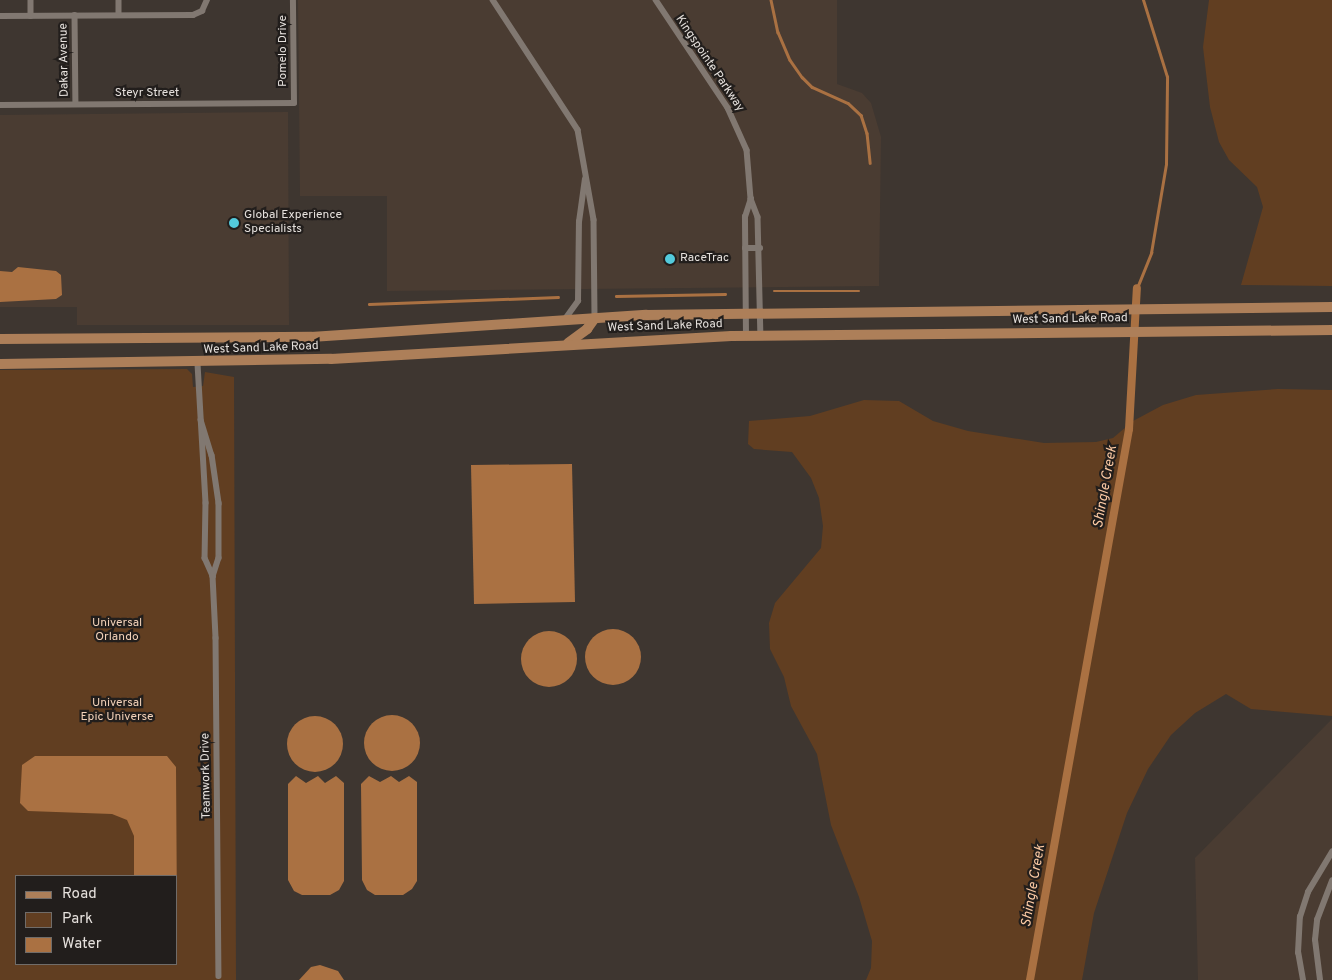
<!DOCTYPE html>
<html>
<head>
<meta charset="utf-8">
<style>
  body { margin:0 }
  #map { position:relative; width:1332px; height:980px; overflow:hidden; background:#3e3630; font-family:Overpass,sans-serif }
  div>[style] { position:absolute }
  .built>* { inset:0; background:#4a3c32 }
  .green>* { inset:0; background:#613e21 }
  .water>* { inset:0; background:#aa7142 }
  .round { border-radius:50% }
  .stream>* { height:2.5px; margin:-1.25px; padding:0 1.25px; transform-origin:1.25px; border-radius:1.25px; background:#aa7142 }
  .canal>* { height:8px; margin:-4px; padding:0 4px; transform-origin:4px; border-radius:4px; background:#aa7142 }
  .minor>* { height:5.5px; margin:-2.75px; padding:0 2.75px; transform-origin:2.75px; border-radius:2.75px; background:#817871 }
  .primary>* { height:10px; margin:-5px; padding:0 5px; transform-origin:5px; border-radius:5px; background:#ad7f59 }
  .dots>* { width:14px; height:14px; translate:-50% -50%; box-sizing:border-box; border:2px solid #221e1c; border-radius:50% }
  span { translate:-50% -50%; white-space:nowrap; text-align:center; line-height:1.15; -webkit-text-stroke:4.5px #221e1c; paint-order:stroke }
  .street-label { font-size:12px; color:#e6e1dd }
  .poi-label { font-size:12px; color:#e6e1dd }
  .left { translate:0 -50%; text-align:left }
  .park-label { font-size:12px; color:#f3d2b9 }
  .water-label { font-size:14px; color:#fccaa4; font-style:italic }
  .legend { position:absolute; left:15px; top:875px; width:162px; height:90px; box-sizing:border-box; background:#221e1c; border:1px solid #706c69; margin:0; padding:6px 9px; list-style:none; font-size:15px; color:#e6e1dd }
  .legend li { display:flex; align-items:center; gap:10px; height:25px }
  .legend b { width:25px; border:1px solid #706c69 }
</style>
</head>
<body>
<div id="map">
  <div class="built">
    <div style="clip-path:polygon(298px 0,837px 0,837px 84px,862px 93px,871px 103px,881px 137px,879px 286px,387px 291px,387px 196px,300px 196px)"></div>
    <div style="clip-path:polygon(288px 112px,289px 325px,77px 325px,77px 307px,0 307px,0 115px)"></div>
    <div style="clip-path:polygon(1332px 719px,1332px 980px,1198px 980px,1195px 858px)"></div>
  </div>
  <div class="green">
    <div style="clip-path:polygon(1209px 0,1332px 0,1332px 286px,1241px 285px,1263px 207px,1257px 187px,1229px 160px,1219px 142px,1210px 107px,1203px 47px)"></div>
    <div style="clip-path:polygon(evenodd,187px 369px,192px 374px,193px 387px,203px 386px,205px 372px,234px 377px,236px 980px,0 980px,0 370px,187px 369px,16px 876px,176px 876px,176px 964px,16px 964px,16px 876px)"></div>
    <div style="clip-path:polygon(1278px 389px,1332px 390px,1332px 716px,1251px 709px,1226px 694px,1195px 713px,1171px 735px,1148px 769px,1127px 813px,1094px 913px,1082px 980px,866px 980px,871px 968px,872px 941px,859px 897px,831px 825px,817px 754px,791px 706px,784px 677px,770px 649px,769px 623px,775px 603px,821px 548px,823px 526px,819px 498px,811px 478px,792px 452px,754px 449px,748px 444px,749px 421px,810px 416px,864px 400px,899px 401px,933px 421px,968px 431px,1044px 443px,1096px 442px,1113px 438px,1133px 421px,1163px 405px,1196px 395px)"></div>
  </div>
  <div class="water">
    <div style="clip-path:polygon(18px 267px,56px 271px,61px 275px,62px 295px,56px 299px,0 302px,0 271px,12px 272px)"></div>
    <div style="clip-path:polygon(572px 464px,575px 602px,474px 604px,471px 465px)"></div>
    <div class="round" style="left:585px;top:629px;width:56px;height:56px"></div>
    <div class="round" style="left:521px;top:631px;width:56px;height:56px"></div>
    <div class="round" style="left:364px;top:715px;width:56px;height:56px"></div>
    <div class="round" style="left:287px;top:716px;width:56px;height:56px"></div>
    <div style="clip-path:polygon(35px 756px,167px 756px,176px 767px,177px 917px,176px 920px,176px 876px,134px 876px,134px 836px,127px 820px,112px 814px,28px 811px,20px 803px,22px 765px)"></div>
    <div style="clip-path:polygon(296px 776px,306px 783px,318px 776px,325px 783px,336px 776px,344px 783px,344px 881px,339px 890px,330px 895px,302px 895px,294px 891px,288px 880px,288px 784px)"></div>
    <div style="clip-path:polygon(369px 776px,380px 782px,391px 776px,399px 782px,409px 776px,417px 782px,417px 881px,412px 889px,403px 895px,375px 895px,367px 890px,362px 880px,361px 784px)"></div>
    <div style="clip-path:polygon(320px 965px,338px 971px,344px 980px,299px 980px,311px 967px)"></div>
  </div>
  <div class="stream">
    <div style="left:771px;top:0;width:33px;rotate:78deg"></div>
    <div style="left:778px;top:32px;width:30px;rotate:67deg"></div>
    <div style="left:790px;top:60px;width:21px;rotate:55deg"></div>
    <div style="left:802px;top:77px;width:14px;rotate:45deg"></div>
    <div style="left:812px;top:87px;width:39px;rotate:24deg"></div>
    <div style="left:848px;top:103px;width:18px;rotate:43deg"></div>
    <div style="left:861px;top:115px;width:19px;rotate:72deg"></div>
    <div style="left:867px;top:133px;width:30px;rotate:84deg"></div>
    <div style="left:1137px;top:288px;width:38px;rotate:-68deg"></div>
    <div style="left:1151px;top:253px;width:90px;rotate:-80.4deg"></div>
    <div style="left:1166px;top:164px;width:87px;rotate:-89.3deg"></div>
    <div style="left:1167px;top:77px;width:81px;rotate:-107.3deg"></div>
    <div style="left:774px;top:291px;width:85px"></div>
    <div style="left:616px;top:296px;width:109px;rotate:-1.1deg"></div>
    <div style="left:369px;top:304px;width:189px;rotate:-2.1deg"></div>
  </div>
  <div class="canal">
    <div style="left:1030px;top:980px;width:560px;rotate:-79.81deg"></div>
    <div style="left:1129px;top:429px;width:141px;rotate:-86.8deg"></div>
  </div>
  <div class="minor">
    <div style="left:31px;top:0;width:16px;rotate:90deg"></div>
    <div style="left:119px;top:0;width:15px;rotate:90deg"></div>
    <div style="left:493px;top:0;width:155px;rotate:56.8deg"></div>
    <div style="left:578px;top:130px;width:91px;rotate:79.9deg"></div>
    <div style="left:594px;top:220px;width:98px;rotate:89.4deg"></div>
    <div style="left:656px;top:0;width:130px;rotate:56.3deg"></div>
    <div style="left:728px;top:108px;width:46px;rotate:65.7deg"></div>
    <div style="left:747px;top:150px;width:49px;rotate:85.3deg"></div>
    <div style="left:751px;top:199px;width:19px;rotate:69deg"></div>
    <div style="left:758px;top:217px;width:119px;rotate:88.6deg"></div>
    <div style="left:75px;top:15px;width:89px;rotate:89.4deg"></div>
    <div style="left:0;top:16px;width:193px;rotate:-0.3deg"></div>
    <div style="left:193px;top:15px;width:10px;rotate:-24deg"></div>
    <div style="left:202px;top:11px;width:12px;rotate:-66deg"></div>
    <div style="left:0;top:105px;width:294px;rotate:-0.4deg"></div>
    <div style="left:294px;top:103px;width:103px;rotate:-90.6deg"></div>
    <div style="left:745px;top:248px;width:15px"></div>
    <div style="left:565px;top:319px;width:22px;rotate:-54deg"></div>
    <div style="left:578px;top:301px;width:79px;rotate:-89.3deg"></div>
    <div style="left:579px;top:222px;width:43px;rotate:-82.1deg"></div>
    <div style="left:746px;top:336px;width:119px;rotate:-90.5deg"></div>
    <div style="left:745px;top:217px;width:19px;rotate:-72deg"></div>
    <div style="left:198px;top:364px;width:139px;rotate:86.7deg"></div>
    <div style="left:206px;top:503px;width:55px;rotate:91deg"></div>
    <div style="left:205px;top:558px;width:20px;rotate:66deg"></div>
    <div style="left:201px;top:420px;width:37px;rotate:73deg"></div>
    <div style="left:212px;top:455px;width:49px;rotate:81.7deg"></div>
    <div style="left:219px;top:503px;width:55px;rotate:90deg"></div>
    <div style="left:219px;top:558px;width:19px;rotate:108deg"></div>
    <div style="left:213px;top:576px;width:62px;rotate:87.2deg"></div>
    <div style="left:216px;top:638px;width:338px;rotate:89.5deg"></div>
    <div style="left:1303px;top:980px;width:27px;rotate:-100deg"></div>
    <div style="left:1298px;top:953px;width:36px;rotate:-87deg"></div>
    <div style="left:1300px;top:917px;width:26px;rotate:-72deg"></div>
    <div style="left:1308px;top:892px;width:47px;rotate:-59deg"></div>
    <div style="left:1320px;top:980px;width:40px;rotate:-97.1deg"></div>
    <div style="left:1315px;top:940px;width:20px;rotate:-84deg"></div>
    <div style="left:1317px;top:920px;width:42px;rotate:-69deg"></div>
  </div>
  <div class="primary">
    <div style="left:0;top:339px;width:311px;rotate:-0.4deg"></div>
    <div style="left:311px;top:337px;width:336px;rotate:-3.8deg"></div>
    <div style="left:646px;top:315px;width:686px;rotate:-0.67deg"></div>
    <div style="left:568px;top:343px;width:24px;rotate:-36deg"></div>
    <div style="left:587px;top:329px;width:14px;rotate:-54deg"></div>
    <div style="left:0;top:364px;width:331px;rotate:-0.9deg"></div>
    <div style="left:331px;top:359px;width:401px;rotate:-3.3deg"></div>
    <div style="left:731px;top:336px;width:601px;rotate:-0.57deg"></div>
  </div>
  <div class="dots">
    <div style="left:234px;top:223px;background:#53cadc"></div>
    <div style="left:670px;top:259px;background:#53cadc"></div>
  </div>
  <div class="street-label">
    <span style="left:284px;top:51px;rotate:-90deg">Pomelo Drive</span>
    <span style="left:65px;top:60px;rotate:-91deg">Dakar Avenue</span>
    <span style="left:709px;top:64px;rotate:56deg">Kingspointe Parkway</span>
    <span style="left:147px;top:94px">Steyr Street</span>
    <span style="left:1070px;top:320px;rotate:-1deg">West Sand Lake Road</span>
    <span style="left:665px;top:327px;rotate:-2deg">West Sand Lake Road</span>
    <span style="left:261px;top:349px;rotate:-2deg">West Sand Lake Road</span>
    <span style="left:207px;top:776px;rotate:-91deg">Teamwork Drive</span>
  </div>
  <div class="poi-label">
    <span class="left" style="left:244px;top:223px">Global Experience<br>Specialists</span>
    <span class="left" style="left:680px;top:259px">RaceTrac</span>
  </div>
  <div class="park-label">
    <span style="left:117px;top:631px">Universal<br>Orlando</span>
    <span style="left:117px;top:711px">Universal<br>Epic Universe</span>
  </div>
  <div class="water-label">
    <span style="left:1106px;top:487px;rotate:-80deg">Shingle Creek</span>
    <span style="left:1034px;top:886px;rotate:-80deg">Shingle Creek</span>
  </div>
  <ul class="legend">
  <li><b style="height:6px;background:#ad7f59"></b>Road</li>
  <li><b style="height:14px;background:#613e21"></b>Park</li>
  <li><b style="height:14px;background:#aa7142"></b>Water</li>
  </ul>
</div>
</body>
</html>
